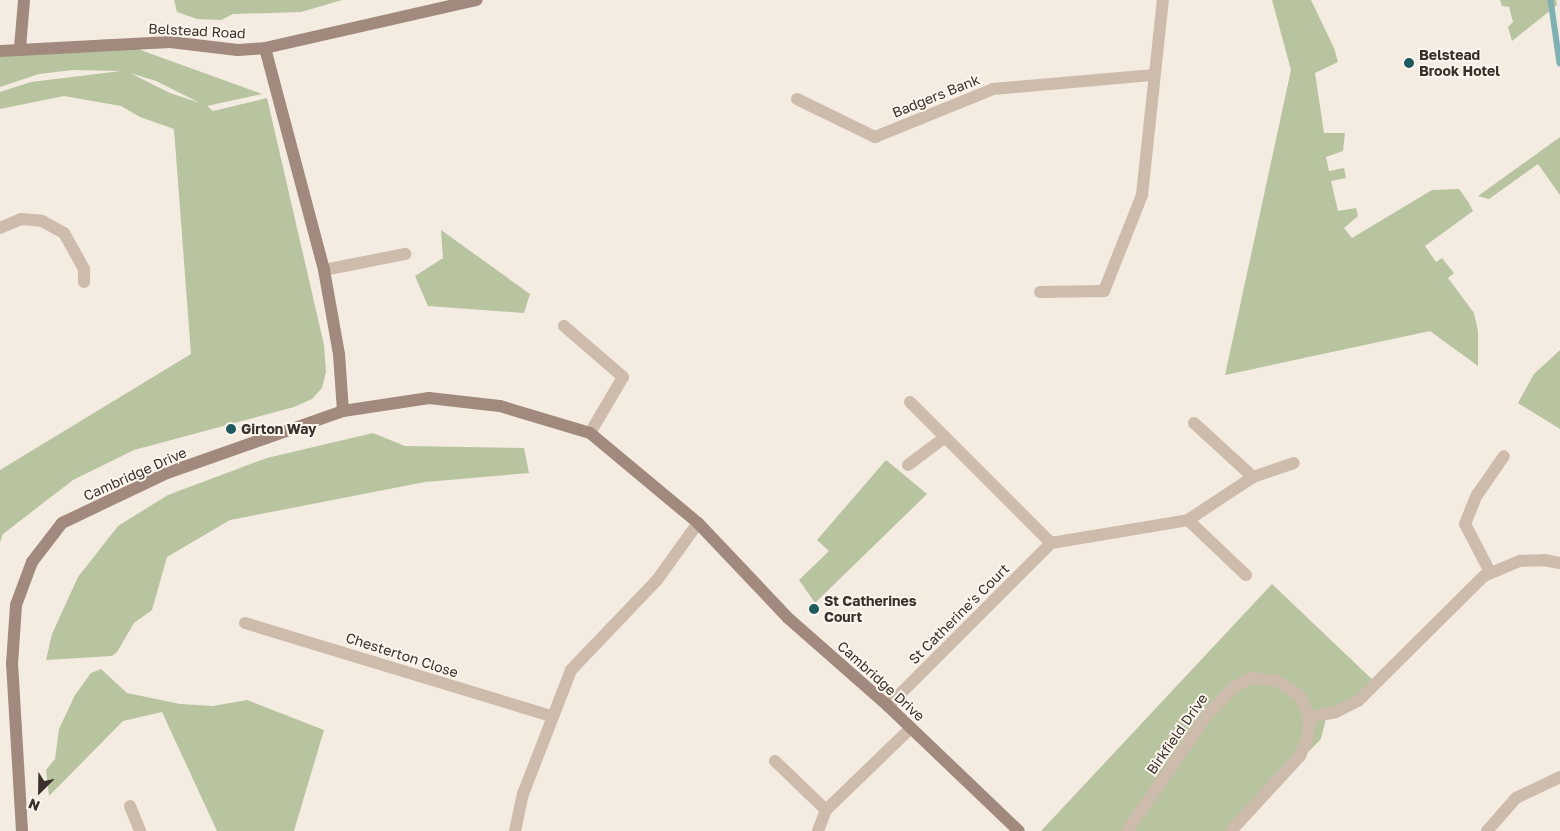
<!DOCTYPE html>
<html>
<head>
<meta charset="utf-8">
<style>
  body { margin:0 }
  #map { position:relative; width:1560px; height:831px; overflow:hidden; background:#f4ebe1; font-family:"Golos Text",sans-serif }
  div>[style] { position:absolute }
  .green>* { inset:0; background:#b8c4a0 }
  .stream>* { height:5.5px; margin:-2.75px; padding:0 2.75px; transform-origin:2.75px; border-radius:2.75px; background:#7fb0b2 }
  .street>* { height:12px; margin:-6px; padding:0 6px; transform-origin:6px; border-radius:6px; background:#cdbbac }
  .secondary>* { height:12px; margin:-6px; padding:0 6px; transform-origin:6px; border-radius:6px; background:#a18a7d }
  .dots>* { width:14px; height:14px; translate:-50% -50%; box-sizing:border-box; border:2px solid #fbf5ee; border-radius:50% }
  span { translate:-50% -50%; white-space:nowrap; text-align:center; line-height:1.15; -webkit-text-stroke:4px #fbf5ee; paint-order:stroke }
  .street-label { font-size:14px; color:#3b302b }
  .poi-label { font-size:14px; color:#3b302b; font-weight:700 }
  .left { translate:0 -50%; text-align:left }
  .north { position:absolute; left:15px; top:766px; width:50px; height:50px; -webkit-text-stroke:4px #fbf5ee; paint-order:stroke; rotate:203deg; font-size:14px; font-weight:700; line-height:20px; text-align:center; color:#3b302b }
  .north::after { content:''; display:block; margin:auto; width:18px; height:22px; background:#3b302b; clip-path:polygon(50% 0,100% 100%,50% 72%,0 100%) }
</style>
</head>
<body>
<div id="map">
  <div class="green">
    <div style="clip-path:polygon(174px 0,342px 0,301px 12px,233px 14px,221px 20px,197px 19px,177px 12px)"></div>
    <div style="clip-path:polygon(1272px 0,1311px 0,1334px 48px,1338px 62px,1315px 73px,1324px 133px,1345px 133px,1343px 151px,1326px 157px,1329px 171px,1344px 168px,1346px 178px,1331px 181px,1338px 211px,1356px 208px,1358px 216px,1344px 228px,1352px 238px,1432px 190px,1459px 189px,1469px 203px,1473px 211px,1425px 246px,1436px 262px,1442px 258px,1454px 273px,1448px 278px,1474px 313px,1478px 331px,1478px 366px,1430px 331px,1225px 375px,1291px 70px)"></div>
    <div style="clip-path:polygon(1500px 0,1556px 0,1557px 5px,1512px 41px,1508px 27px,1513px 22px,1509px 7px,1502px 6px)"></div>
    <div style="clip-path:polygon(evenodd,110px 39px,262px 94px,207px 106px,213px 111px,267px 98px,324px 345px,326px 372px,322px 388px,312px 399px,294px 407px,134px 450px,73px 480px,3px 534px,0 542px,0 470px,191px 354px,174px 129px,140px 117px,121px 106px,64px 96px,0 109px,0 92px,31px 82px,121px 71px,73px 70px,39px 74px,0 87px,0 49px,110px 39px,130px 73px,156px 81px,200px 103px,170px 93px,130px 73px)"></div>
    <div style="clip-path:polygon(1560px 137px,1560px 195px,1538px 164px,1489px 199px,1478px 196px)"></div>
    <div style="clip-path:polygon(441px 230px,530px 294px,524px 313px,428px 306px,415px 276px,443px 258px)"></div>
    <div style="clip-path:polygon(1560px 350px,1560px 429px,1518px 403px,1534px 374px)"></div>
    <div style="clip-path:polygon(373px 433px,405px 446px,524px 448px,529px 473px,425px 482px,230px 520px,167px 557px,152px 610px,134px 623px,117px 652px,112px 656px,46px 660px,52px 634px,78px 577px,118px 526px,168px 495px,267px 458px)"></div>
    <div style="clip-path:polygon(886px 460px,927px 494px,815px 603px,799px 580px,829px 551px,817px 540px)"></div>
    <div style="clip-path:polygon(1272px 584px,1377px 684px,1327px 714px,1321px 739px,1231px 831px,1041px 831px)"></div>
    <div style="clip-path:polygon(101px 669px,127px 693px,180px 704px,213px 706px,247px 700px,324px 730px,294px 831px,217px 831px,162px 712px,123px 721px,49px 796px,46px 770px,55px 759px,59px 729px,75px 695px,91px 673px)"></div>
  </div>
  <div class="stream">
    <div style="left:1551px;top:0;width:64px;rotate:81.9deg"></div>
  </div>
  <div class="street">
    <div style="left:797px;top:99px;width:87px;rotate:26deg"></div>
    <div style="left:875px;top:137px;width:127px;rotate:-22.1deg"></div>
    <div style="left:993px;top:89px;width:162px;rotate:-5deg"></div>
    <div style="left:0;top:228px;width:23px;rotate:-23deg"></div>
    <div style="left:21px;top:219px;width:21px;rotate:5deg"></div>
    <div style="left:42px;top:221px;width:25px;rotate:29deg"></div>
    <div style="left:64px;top:233px;width:41px;rotate:60.9deg"></div>
    <div style="left:84px;top:269px;width:13px;rotate:90deg"></div>
    <div style="left:324px;top:270px;width:83px;rotate:-11.2deg"></div>
    <div style="left:1040px;top:292px;width:64px;rotate:-0.9deg"></div>
    <div style="left:1104px;top:291px;width:103px;rotate:-68.4deg"></div>
    <div style="left:1142px;top:195px;width:196px;rotate:-83.9deg"></div>
    <div style="left:564px;top:326px;width:78px;rotate:40.8deg"></div>
    <div style="left:623px;top:377px;width:65px;rotate:120.5deg"></div>
    <div style="left:910px;top:402px;width:199px;rotate:45deg"></div>
    <div style="left:1194px;top:423px;width:80px;rotate:42.5deg"></div>
    <div style="left:908px;top:465px;width:45px;rotate:-36.9deg"></div>
    <div style="left:1188px;top:520px;width:80px;rotate:43.5deg"></div>
    <div style="left:1490px;top:572px;width:54px;rotate:-117.5deg"></div>
    <div style="left:1465px;top:524px;width:31px;rotate:-68deg"></div>
    <div style="left:1477px;top:495px;width:47px;rotate:-55.3deg"></div>
    <div style="left:245px;top:623px;width:320px;rotate:16.9deg"></div>
    <div style="left:888px;top:706px;width:231px;rotate:-45deg"></div>
    <div style="left:1051px;top:543px;width:139px;rotate:-9.5deg"></div>
    <div style="left:1188px;top:520px;width:78px;rotate:-33.5deg"></div>
    <div style="left:1253px;top:477px;width:43px;rotate:-18.9deg"></div>
    <div style="left:775px;top:761px;width:71px;rotate:43.9deg"></div>
    <div style="left:130px;top:806px;width:27px;rotate:68deg"></div>
    <div style="left:515px;top:831px;width:38px;rotate:-78deg"></div>
    <div style="left:523px;top:794px;width:133px;rotate:-68.8deg"></div>
    <div style="left:571px;top:670px;width:124px;rotate:-46.3deg"></div>
    <div style="left:657px;top:580px;width:70px;rotate:-54.3deg"></div>
    <div style="left:818px;top:831px;width:22px;rotate:-69deg"></div>
    <div style="left:826px;top:810px;width:118px;rotate:-44deg"></div>
    <div style="left:1127px;top:831px;width:141px;rotate:-55.4deg"></div>
    <div style="left:1207px;top:715px;width:40px;rotate:-46deg"></div>
    <div style="left:1235px;top:686px;width:19px;rotate:-25deg"></div>
    <div style="left:1252px;top:678px;width:26px;rotate:7deg"></div>
    <div style="left:1278px;top:681px;width:28px;rotate:35deg"></div>
    <div style="left:1301px;top:697px;width:22px;rotate:68deg"></div>
    <div style="left:1231px;top:831px;width:102px;rotate:-47.4deg"></div>
    <div style="left:1300px;top:756px;width:22px;rotate:-68deg"></div>
    <div style="left:1308px;top:736px;width:19px;rotate:-87deg"></div>
    <div style="left:1309px;top:717px;width:27px;rotate:-10deg"></div>
    <div style="left:1336px;top:712px;width:25px;rotate:-27deg"></div>
    <div style="left:1358px;top:701px;width:177px;rotate:-44.8deg"></div>
    <div style="left:1484px;top:576px;width:39px;rotate:-23deg"></div>
    <div style="left:1520px;top:561px;width:24px;rotate:-2deg"></div>
    <div style="left:1544px;top:560px;width:16px;rotate:11deg"></div>
    <div style="left:1487px;top:831px;width:44px;rotate:-48.7deg"></div>
    <div style="left:1516px;top:798px;width:49px;rotate:-25.5deg"></div>
  </div>
  <div class="secondary">
    <div style="left:20px;top:48px;width:48px;rotate:-85.2deg"></div>
    <div style="left:265px;top:48px;width:230px;rotate:75.1deg"></div>
    <div style="left:324px;top:270px;width:85px;rotate:79.9deg"></div>
    <div style="left:339px;top:354px;width:57px;rotate:86deg"></div>
    <div style="left:0;top:51px;width:170px;rotate:-3deg"></div>
    <div style="left:170px;top:42px;width:68px;rotate:6.7deg"></div>
    <div style="left:238px;top:50px;width:27px;rotate:-4deg"></div>
    <div style="left:265px;top:48px;width:217px;rotate:-12.8deg"></div>
    <div style="left:22px;top:831px;width:167px;rotate:-93.4deg"></div>
    <div style="left:12px;top:664px;width:59px;rotate:-86.1deg"></div>
    <div style="left:16px;top:605px;width:46px;rotate:-69.6deg"></div>
    <div style="left:32px;top:562px;width:49px;rotate:-52.4deg"></div>
    <div style="left:62px;top:523px;width:116px;rotate:-25.5deg"></div>
    <div style="left:167px;top:473px;width:187px;rotate:-19.4deg"></div>
    <div style="left:343px;top:411px;width:87px;rotate:-8.6deg"></div>
    <div style="left:429px;top:398px;width:71px;rotate:6.4deg"></div>
    <div style="left:500px;top:406px;width:94px;rotate:16.7deg"></div>
    <div style="left:590px;top:433px;width:141px;rotate:39.8deg"></div>
    <div style="left:698px;top:523px;width:131px;rotate:46.5deg"></div>
    <div style="left:788px;top:618px;width:133px;rotate:41.3deg"></div>
    <div style="left:888px;top:706px;width:181px;rotate:43.7deg"></div>
  </div>
  <div class="dots">
    <div style="left:1409px;top:63px;background:#1f5a5e"></div>
    <div style="left:231px;top:429px;background:#1f5a5e"></div>
    <div style="left:814px;top:609px;background:#1f5a5e"></div>
  </div>
  <div class="street-label">
    <span style="left:197px;top:31px;rotate:3deg">Belstead Road</span>
    <span style="left:936px;top:96px;rotate:-22deg">Badgers Bank</span>
    <span style="left:135px;top:474px;rotate:-24deg">Cambridge Drive</span>
    <span style="left:959px;top:614px;rotate:-45deg">St Catherine's Court</span>
    <span style="left:402px;top:655px;rotate:18deg">Chesterton Close</span>
    <span style="left:881px;top:681px;rotate:42deg">Cambridge Drive</span>
    <span style="left:1177px;top:734px;rotate:-55deg">Birkfield Drive</span>
  </div>
  <div class="poi-label">
    <span class="left" style="left:1419px;top:63px">Belstead<br>Brook Hotel</span>
    <span class="left" style="left:241px;top:429px">Girton Way</span>
    <span class="left" style="left:824px;top:609px">St Catherines<br>Court</span>
  </div>
  <div class="north">N</div>
</div>
</body>
</html>
